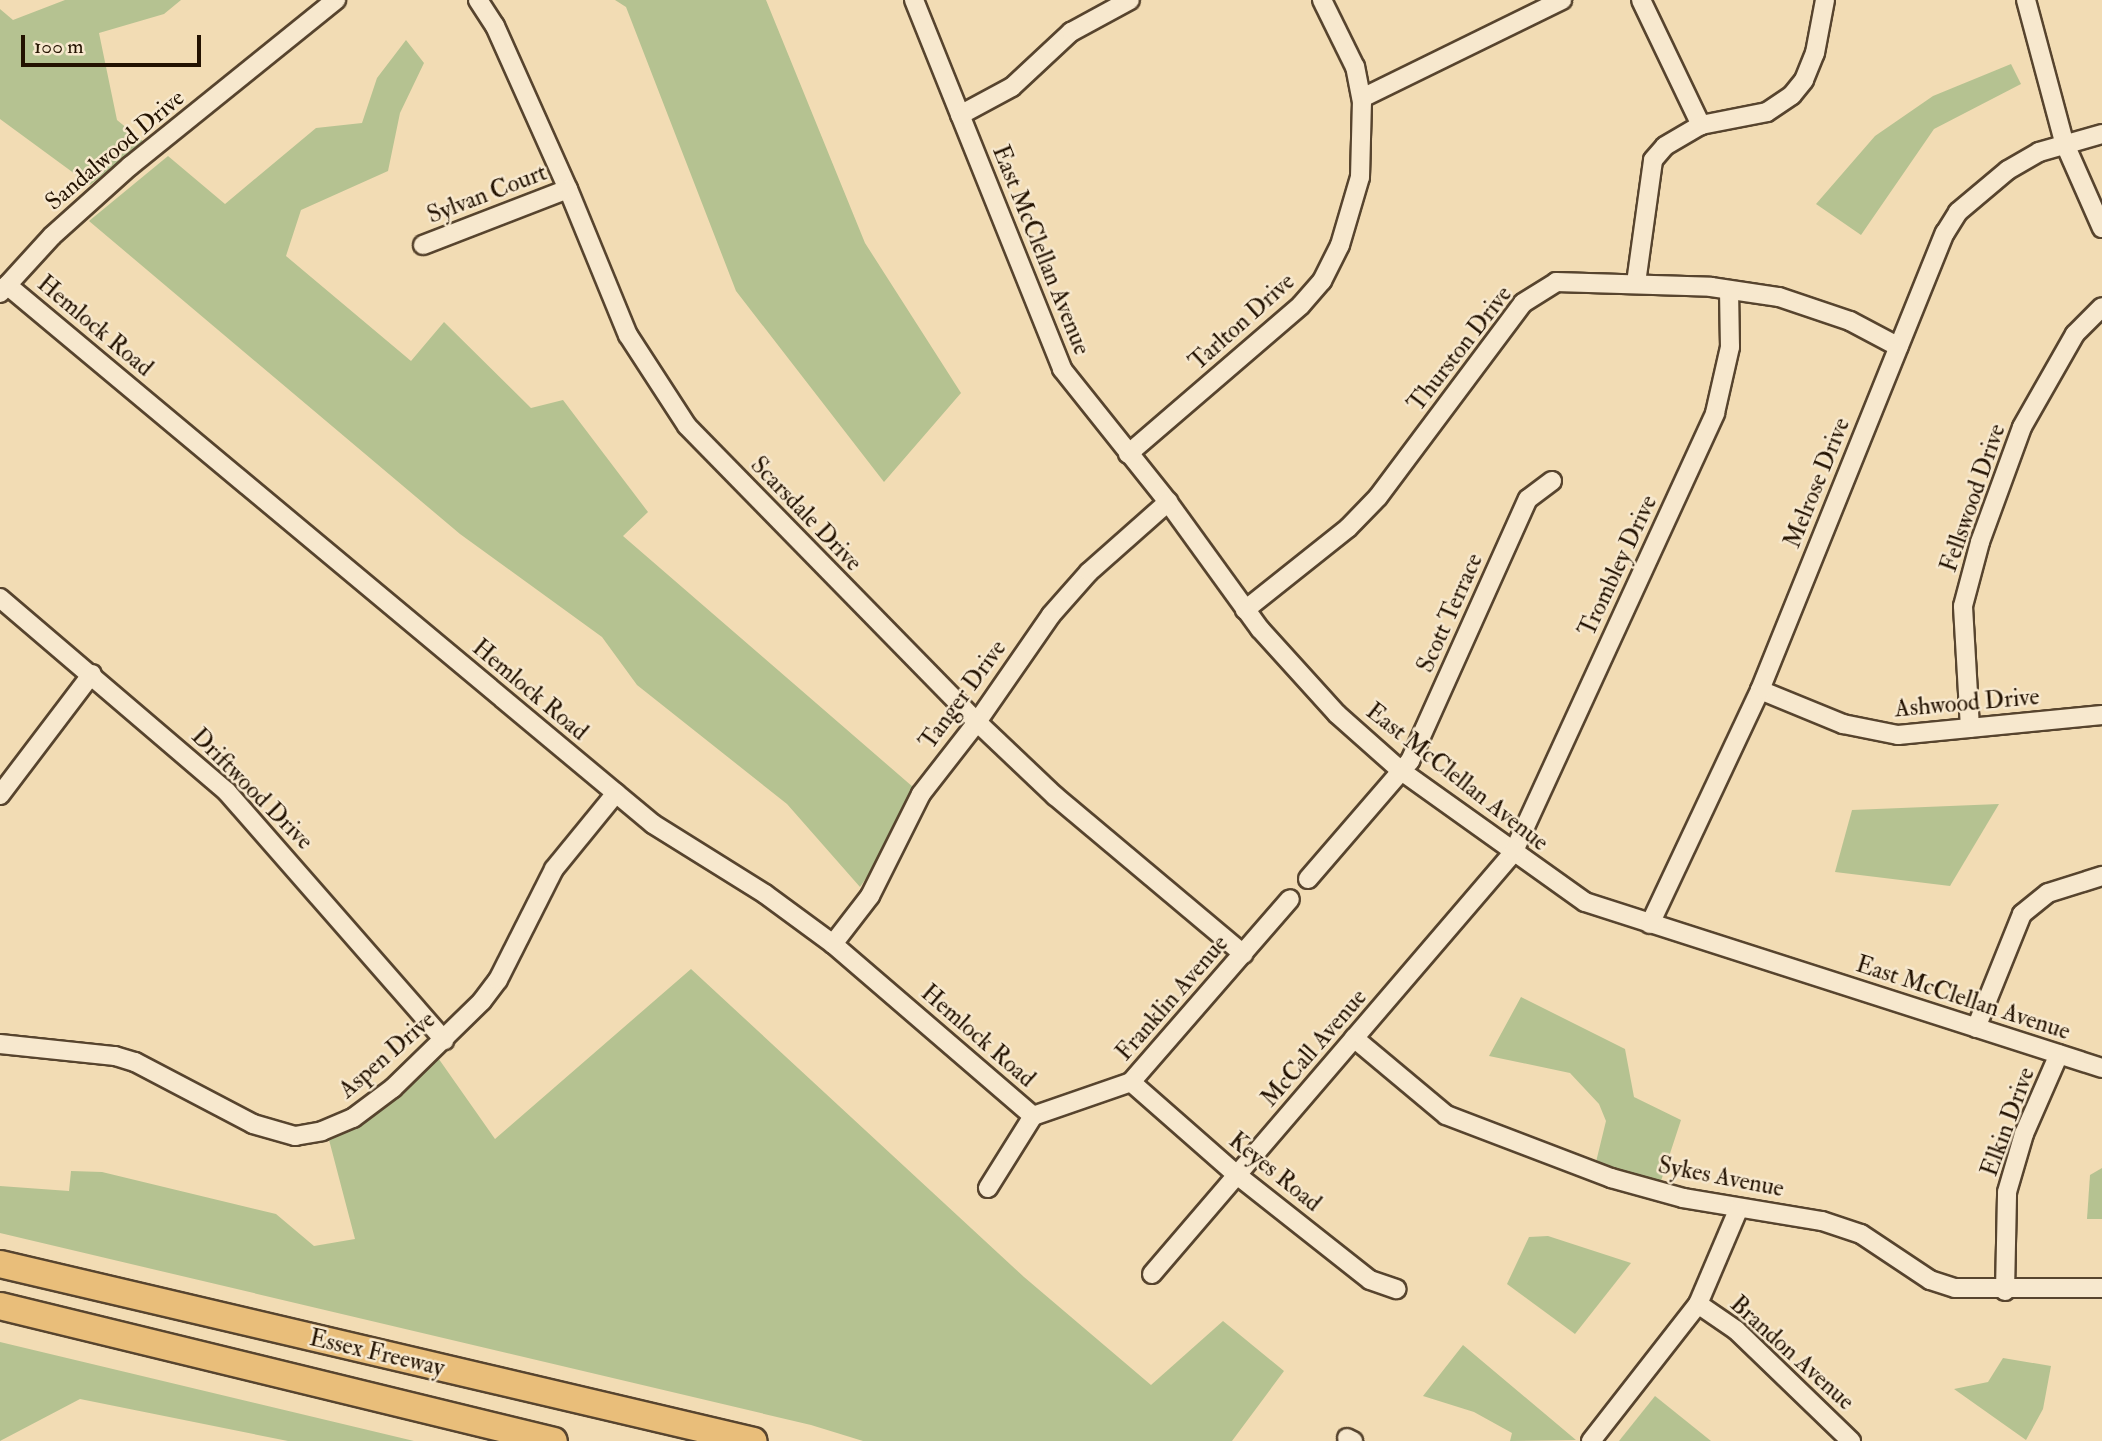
<!DOCTYPE html>
<html>
<head>
<meta charset="utf-8">
<style>
  body { margin:0 }
  #map { position:relative; width:2102px; height:1441px; overflow:hidden; background:#f2dcb4; font-family:"IM FELL Double Pica",serif }
  div>[style] { position:absolute }
  .green>* { inset:0; background:#b5c291 }
  .roads { filter:drop-shadow(2px 0 #57442e) drop-shadow(-2px 0 #57442e) drop-shadow(0 2px #57442e) drop-shadow(0 -2px #57442e) }
  .minor>* { height:18px; margin:-9px; padding:0 9px; transform-origin:9px; border-radius:9px; background:#f7e8ce }
  .highway>* { height:26px; margin:-13px; padding:0 13px; transform-origin:13px; border-radius:13px; background:#e9be7a }
  span { translate:-50% -50%; white-space:nowrap; text-align:center; line-height:1.15; -webkit-text-stroke:5px #f7e8ce; paint-order:stroke }
  .street-label { font-size:24px; color:#231201 }
  .scale { position:absolute; left:21px; top:35px; width:180px; height:32px; box-sizing:border-box; border:4px solid #231201; border-top:0; padding-left:9px; font-size:21px; line-height:24px; white-space:nowrap; color:#231201; -webkit-text-stroke:5px #f7e8ce; paint-order:stroke }
</style>
</head>
<body>
<div id="map">
  <div class="green">
    <div style="clip-path:polygon(65px 0,181px 0,164px 14px,99px 33px,117px 120px,145px 143px,90px 185px,0 119px,0 9px,13px 20px)"></div>
    <div style="clip-path:polygon(615px 0,766px 0,865px 243px,961px 393px,884px 482px,736px 291px,626px 7px)"></div>
    <div style="clip-path:polygon(406px 40px,424px 63px,400px 113px,388px 171px,301px 210px,286px 256px,411px 361px,444px 322px,531px 408px,563px 400px,648px 512px,623px 536px,913px 787px,880px 858px,860px 887px,787px 804px,637px 685px,602px 637px,460px 534px,89px 221px,168px 156px,225px 204px,316px 128px,362px 123px,377px 78px)"></div>
    <div style="clip-path:polygon(2011px 64px,2021px 84px,1934px 129px,1861px 235px,1816px 204px,1875px 136px,1933px 96px)"></div>
    <div style="clip-path:polygon(1999px 804px,1950px 886px,1835px 872px,1852px 810px)"></div>
    <div style="clip-path:polygon(691px 969px,1024px 1277px,1151px 1385px,1223px 1321px,1284px 1371px,1232px 1441px,863px 1441px,811px 1425px,0 1233px,0 1186px,69px 1191px,71px 1171px,102px 1172px,276px 1214px,314px 1246px,355px 1239px,328px 1136px,429px 1045px,495px 1139px)"></div>
    <div style="clip-path:polygon(1521px 997px,1625px 1049px,1634px 1097px,1681px 1120px,1660px 1184px,1595px 1166px,1606px 1121px,1599px 1104px,1570px 1073px,1489px 1056px)"></div>
    <div style="clip-path:polygon(2102px 1168px,2102px 1219px,2087px 1219px,2090px 1175px)"></div>
    <div style="clip-path:polygon(1548px 1236px,1631px 1263px,1575px 1334px,1507px 1284px,1529px 1237px)"></div>
    <div style="clip-path:polygon(0 1342px,414px 1441px,288px 1441px,80px 1399px,0 1441px)"></div>
    <div style="clip-path:polygon(1463px 1345px,1576px 1440px,1510px 1441px,1512px 1433px,1474px 1412px,1423px 1396px)"></div>
    <div style="clip-path:polygon(2003px 1358px,2051px 1366px,2043px 1409px,2026px 1440px,1954px 1389px,1988px 1382px)"></div>
    <div style="clip-path:polygon(1655px 1396px,1711px 1441px,1619px 1441px)"></div>
  </div>
  <div class="roads">
    <div class="minor">
      <div style="left:478px;top:0;width:31px;rotate:57deg"></div>
      <div style="left:495px;top:26px;width:179px;rotate:65.9deg"></div>
      <div style="left:568px;top:189px;width:158px;rotate:67.7deg"></div>
      <div style="left:628px;top:335px;width:108px;rotate:57deg"></div>
      <div style="left:687px;top:426px;width:414px;rotate:45.6deg"></div>
      <div style="left:977px;top:722px;width:108px;rotate:43.5deg"></div>
      <div style="left:1055px;top:796px;width:246px;rotate:40deg"></div>
      <div style="left:914px;top:0;width:398px;rotate:68.1deg"></div>
      <div style="left:1062px;top:369px;width:170px;rotate:51.4deg"></div>
      <div style="left:1168px;top:502px;width:157px;rotate:54.1deg"></div>
      <div style="left:1260px;top:629px;width:115px;rotate:47.8deg"></div>
      <div style="left:1337px;top:714px;width:84px;rotate:41.6deg"></div>
      <div style="left:1400px;top:770px;width:227px;rotate:35.5deg"></div>
      <div style="left:1585px;top:902px;width:543px;rotate:17.8deg"></div>
      <div style="left:1641px;top:0;width:139px;rotate:64.4deg"></div>
      <div style="left:2026px;top:0;width:147px;rotate:75deg"></div>
      <div style="left:2064px;top:142px;width:94px;rotate:66.2deg"></div>
      <div style="left:1362px;top:98px;width:223px;rotate:-26.1deg"></div>
      <div style="left:960px;top:115px;width:59px;rotate:-28.3deg"></div>
      <div style="left:1012px;top:87px;width:81px;rotate:-43deg"></div>
      <div style="left:1071px;top:32px;width:67px;rotate:-28.5deg"></div>
      <div style="left:423px;top:245px;width:155px;rotate:-21.1deg"></div>
      <div style="left:1636px;top:283px;width:124px;rotate:-82.1deg"></div>
      <div style="left:1653px;top:160px;width:18px;rotate:-49deg"></div>
      <div style="left:1665px;top:146px;width:42px;rotate:-30.3deg"></div>
      <div style="left:1701px;top:125px;width:67px;rotate:-11.1deg"></div>
      <div style="left:1767px;top:112px;width:30px;rotate:-34deg"></div>
      <div style="left:1792px;top:95px;width:19px;rotate:-51deg"></div>
      <div style="left:1804px;top:80px;width:29px;rotate:-68deg"></div>
      <div style="left:1815px;top:53px;width:54px;rotate:-79.3deg"></div>
      <div style="left:7px;top:285px;width:841px;rotate:39.84deg"></div>
      <div style="left:653px;top:824px;width:132px;rotate:32deg"></div>
      <div style="left:765px;top:894px;width:84px;rotate:36.3deg"></div>
      <div style="left:833px;top:944px;width:264px;rotate:40.7deg"></div>
      <div style="left:0;top:293px;width:77px;rotate:-47.6deg"></div>
      <div style="left:52px;top:236px;width:105px;rotate:-41.9deg"></div>
      <div style="left:130px;top:166px;width:265px;rotate:-38.9deg"></div>
      <div style="left:1128px;top:454px;width:228px;rotate:-40.7deg"></div>
      <div style="left:1301px;top:305px;width:32px;rotate:-49deg"></div>
      <div style="left:1322px;top:281px;width:40px;rotate:-63.4deg"></div>
      <div style="left:1340px;top:245px;width:71px;rotate:-73.6deg"></div>
      <div style="left:1360px;top:177px;width:75px;rotate:-88.5deg"></div>
      <div style="left:1362px;top:102px;width:36px;rotate:-101deg"></div>
      <div style="left:1355px;top:67px;width:75px;rotate:-116.2deg"></div>
      <div style="left:0;top:598px;width:299px;rotate:40.5deg"></div>
      <div style="left:227px;top:792px;width:330px;rotate:48.8deg"></div>
      <div style="left:1245px;top:610px;width:132px;rotate:-38.5deg"></div>
      <div style="left:1348px;top:528px;width:43px;rotate:-45.9deg"></div>
      <div style="left:1378px;top:497px;width:242px;rotate:-53.2deg"></div>
      <div style="left:1523px;top:303px;width:39px;rotate:-32deg"></div>
      <div style="left:1556px;top:282px;width:155px;rotate:1.8deg"></div>
      <div style="left:1711px;top:287px;width:69px;rotate:8.4deg"></div>
      <div style="left:1779px;top:297px;width:75px;rotate:18.7deg"></div>
      <div style="left:1850px;top:321px;width:55px;rotate:28deg"></div>
      <div style="left:1760px;top:690px;width:90px;rotate:22.3deg"></div>
      <div style="left:1843px;top:724px;width:56px;rotate:11.3deg"></div>
      <div style="left:1898px;top:735px;width:205px;rotate:-5.6deg"></div>
      <div style="left:1970px;top:728px;width:122px;rotate:-93.3deg"></div>
      <div style="left:1963px;top:606px;width:66px;rotate:-75.1deg"></div>
      <div style="left:1980px;top:542px;width:122px;rotate:-69.9deg"></div>
      <div style="left:2022px;top:427px;width:107px;rotate:-60.3deg"></div>
      <div style="left:2075px;top:334px;width:38px;rotate:-45deg"></div>
      <div style="left:0;top:795px;width:152px;rotate:-52.8deg"></div>
      <div style="left:1308px;top:879px;width:156px;rotate:-49.2deg"></div>
      <div style="left:1410px;top:761px;width:287px;rotate:-65.8deg"></div>
      <div style="left:1528px;top:499px;width:30px;rotate:-37deg"></div>
      <div style="left:1650px;top:924px;width:259px;rotate:-64.8deg"></div>
      <div style="left:1760px;top:690px;width:493px;rotate:-68deg"></div>
      <div style="left:1945px;top:233px;width:25px;rotate:-58deg"></div>
      <div style="left:1958px;top:212px;width:65px;rotate:-40deg"></div>
      <div style="left:2008px;top:170px;width:36px;rotate:-30deg"></div>
      <div style="left:2039px;top:152px;width:66px;rotate:-15.9deg"></div>
      <div style="left:833px;top:944px;width:61px;rotate:-52.4deg"></div>
      <div style="left:870px;top:896px;width:114px;rotate:-63.4deg"></div>
      <div style="left:921px;top:794px;width:91px;rotate:-52.1deg"></div>
      <div style="left:977px;top:722px;width:130px;rotate:-55.3deg"></div>
      <div style="left:1051px;top:615px;width:57px;rotate:-48.5deg"></div>
      <div style="left:1089px;top:572px;width:106px;rotate:-41.5deg"></div>
      <div style="left:1976px;top:1028px;width:123px;rotate:-68deg"></div>
      <div style="left:2022px;top:914px;width:33px;rotate:-39deg"></div>
      <div style="left:2048px;top:893px;width:57px;rotate:-17.5deg"></div>
      <div style="left:1354px;top:1038px;width:120px;rotate:39.9deg"></div>
      <div style="left:1446px;top:1115px;width:177px;rotate:20.9deg"></div>
      <div style="left:1611px;top:1178px;width:75px;rotate:15.5deg"></div>
      <div style="left:1683px;top:1198px;width:141px;rotate:9.4deg"></div>
      <div style="left:1822px;top:1221px;width:41px;rotate:18.4deg"></div>
      <div style="left:1861px;top:1234px;width:83px;rotate:33.7deg"></div>
      <div style="left:1930px;top:1280px;width:26px;rotate:18deg"></div>
      <div style="left:1955px;top:1288px;width:147px"></div>
      <div style="left:0;top:1044px;width:116px;rotate:6deg"></div>
      <div style="left:115px;top:1056px;width:21px;rotate:17deg"></div>
      <div style="left:135px;top:1062px;width:133px;rotate:27.7deg"></div>
      <div style="left:253px;top:1124px;width:44px;rotate:15.9deg"></div>
      <div style="left:295px;top:1136px;width:27px;rotate:-10deg"></div>
      <div style="left:322px;top:1131px;width:34px;rotate:-23deg"></div>
      <div style="left:353px;top:1118px;width:50px;rotate:-36.9deg"></div>
      <div style="left:393px;top:1088px;width:124px;rotate:-44.3deg"></div>
      <div style="left:482px;top:1001px;width:26px;rotate:-53deg"></div>
      <div style="left:498px;top:980px;width:124px;rotate:-63.2deg"></div>
      <div style="left:554px;top:869px;width:98px;rotate:-50.8deg"></div>
      <div style="left:1131px;top:1082px;width:141px;rotate:41.3deg"></div>
      <div style="left:1237px;top:1175px;width:169px;rotate:38.3deg"></div>
      <div style="left:1370px;top:1280px;width:28px;rotate:19deg"></div>
      <div style="left:988px;top:1188px;width:85px;rotate:-58deg"></div>
      <div style="left:1033px;top:1116px;width:104px;rotate:-19.1deg"></div>
      <div style="left:1131px;top:1082px;width:242px;rotate:-49deg"></div>
      <div style="left:1152px;top:1274px;width:555px;rotate:-49.39deg"></div>
      <div style="left:1513px;top:853px;width:484px;rotate:-65.3deg"></div>
      <div style="left:1715px;top:413px;width:68px;rotate:-77.2deg"></div>
      <div style="left:1730px;top:347px;width:57px;rotate:-91deg"></div>
      <div style="left:2005px;top:1291px;width:99px;rotate:-88.8deg"></div>
      <div style="left:2007px;top:1192px;width:60px;rotate:-73.7deg"></div>
      <div style="left:2024px;top:1134px;width:87px;rotate:-66.4deg"></div>
      <div style="left:1698px;top:1304px;width:46px;rotate:34.4deg"></div>
      <div style="left:1736px;top:1330px;width:160px;rotate:44deg"></div>
      <div style="left:1347px;top:1438px;width:7px;rotate:27deg"></div>
      <div style="left:1591px;top:1441px;width:174px;rotate:-52deg"></div>
      <div style="left:1698px;top:1304px;width:104px;rotate:-66.9deg"></div>
    </div>
    <div class="highway">
      <div style="left:0;top:1264px;width:774px;rotate:13.21deg"></div>
      <div style="left:0;top:1306px;width:570px;rotate:13.7deg"></div>
    </div>
  </div>
  <div class="street-label">
    <span style="left:115px;top:150px;rotate:-40deg">Sandalwood Drive</span>
    <span style="left:487px;top:194px;rotate:-21deg">Sylvan Court</span>
    <span style="left:1041px;top:250px;rotate:68deg">East McClellan Avenue</span>
    <span style="left:1242px;top:322px;rotate:-42deg">Tarlton Drive</span>
    <span style="left:95px;top:326px;rotate:40deg">Hemlock Road</span>
    <span style="left:1460px;top:349px;rotate:-52deg">Thurston Drive</span>
    <span style="left:1817px;top:483px;rotate:-68deg">Melrose Drive</span>
    <span style="left:1973px;top:498px;rotate:-71deg">Fellswood Drive</span>
    <span style="left:806px;top:514px;rotate:46deg">Scarsdale Drive</span>
    <span style="left:1618px;top:566px;rotate:-65deg">Trombley Drive</span>
    <span style="left:1450px;top:613px;rotate:-66deg">Scott Terrace</span>
    <span style="left:530px;top:690px;rotate:40deg">Hemlock Road</span>
    <span style="left:963px;top:695px;rotate:-54deg">Tanger Drive</span>
    <span style="left:1967px;top:703px;rotate:-5deg">Ashwood Drive</span>
    <span style="left:1457px;top:777px;rotate:38deg">East McClellan Avenue</span>
    <span style="left:252px;top:789px;rotate:45deg">Driftwood Drive</span>
    <span style="left:1172px;top:998px;rotate:-49deg">Franklin Avenue</span>
    <span style="left:1963px;top:998px;rotate:18deg">East McClellan Avenue</span>
    <span style="left:978px;top:1036px;rotate:41deg">Hemlock Road</span>
    <span style="left:1314px;top:1048px;rotate:-49deg">McCall Avenue</span>
    <span style="left:387px;top:1055px;rotate:-41deg">Aspen Drive</span>
    <span style="left:2008px;top:1122px;rotate:-70deg">Elkin Drive</span>
    <span style="left:1275px;top:1172px;rotate:39deg">Keyes Road</span>
    <span style="left:1721px;top:1177px;rotate:11deg">Sykes Avenue</span>
    <span style="left:377px;top:1353px;rotate:13deg">Essex Freeway</span>
    <span style="left:1792px;top:1353px;rotate:42deg">Brandon Avenue</span>
  </div>
  <div class="scale">100 m</div>
</div>
</body>
</html>
